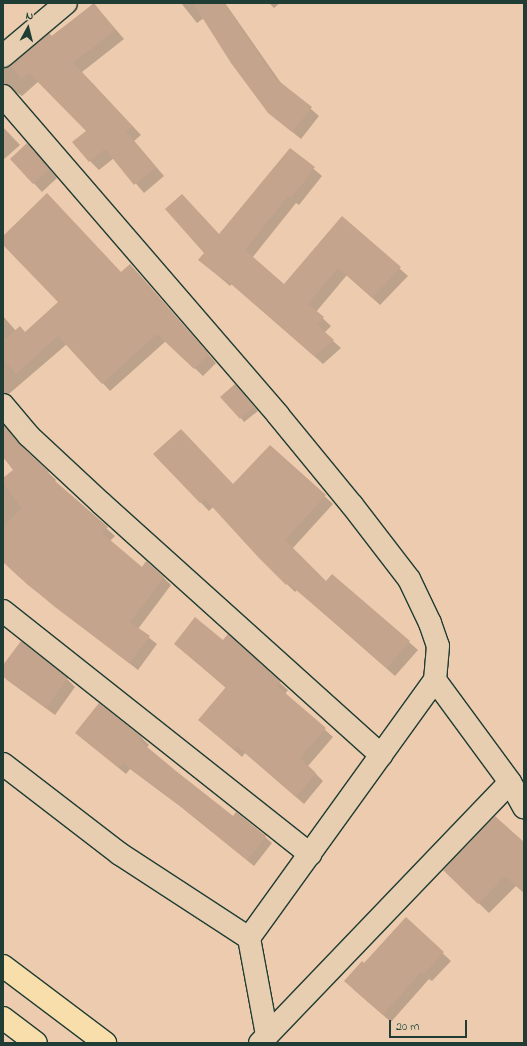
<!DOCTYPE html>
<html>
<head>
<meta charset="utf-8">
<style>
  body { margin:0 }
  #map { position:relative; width:527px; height:1046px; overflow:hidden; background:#edcbae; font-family:"Indie Flower",sans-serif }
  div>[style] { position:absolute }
  .shadow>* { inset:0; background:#0003 }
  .building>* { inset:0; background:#c4a48d }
  .roads { filter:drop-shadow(1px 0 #1f3d34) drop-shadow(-1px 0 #1f3d34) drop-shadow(0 1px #1f3d34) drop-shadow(0 -1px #1f3d34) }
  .minor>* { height:22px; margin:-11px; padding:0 11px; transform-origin:11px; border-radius:11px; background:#e8ceb0 }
  .major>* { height:22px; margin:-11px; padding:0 11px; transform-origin:11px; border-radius:11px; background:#f8deab }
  span { translate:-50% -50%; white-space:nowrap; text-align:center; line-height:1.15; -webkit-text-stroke:3px #e8ceb0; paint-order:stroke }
  .frame { position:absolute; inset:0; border:4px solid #1f3d34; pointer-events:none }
  .north { position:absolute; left:8px; top:8px; width:40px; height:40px; -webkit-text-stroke:3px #e8ceb0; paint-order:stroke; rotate:7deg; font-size:11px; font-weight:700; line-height:16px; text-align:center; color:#1f3d34 }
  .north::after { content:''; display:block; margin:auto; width:14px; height:18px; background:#1f3d34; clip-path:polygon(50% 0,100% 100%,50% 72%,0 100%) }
  .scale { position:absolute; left:389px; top:1020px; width:78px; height:18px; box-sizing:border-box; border:2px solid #1f3d34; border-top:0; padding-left:5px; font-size:12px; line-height:14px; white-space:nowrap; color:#1f3d34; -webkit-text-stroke:3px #e8ceb0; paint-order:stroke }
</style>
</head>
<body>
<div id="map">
  <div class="shadow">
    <div style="clip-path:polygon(181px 3px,225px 3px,281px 83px,319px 116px,301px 139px,269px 113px,204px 18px,197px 23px)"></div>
    <div style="clip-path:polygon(269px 3px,280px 3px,274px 8px)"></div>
    <div style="clip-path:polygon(94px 4px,124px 39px,82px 72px,141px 135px,134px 141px,164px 176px,144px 193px,114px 158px,99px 170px,90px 161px,74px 142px,88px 131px,39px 81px,22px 96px,17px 93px,10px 93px,3px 97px,3px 69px,12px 66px)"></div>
    <div style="clip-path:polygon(3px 127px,20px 145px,3px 160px)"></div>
    <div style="clip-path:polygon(290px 149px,322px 176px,299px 205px,296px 203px,252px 258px,284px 285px,342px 217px,408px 276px,380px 305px,347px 275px,316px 312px,331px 326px,324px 333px,341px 348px,323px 364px,232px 284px,230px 286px,208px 267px,220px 235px)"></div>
    <div style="clip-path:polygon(35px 152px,57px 178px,42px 192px,11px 159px)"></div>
    <div style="clip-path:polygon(3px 237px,121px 273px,138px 273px,216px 363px,203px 376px,166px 341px,110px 391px,67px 344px,3px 399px,3px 316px,16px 331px,25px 333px,59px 302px,3px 243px)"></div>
    <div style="clip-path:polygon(239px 389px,258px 411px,244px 422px,241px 418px)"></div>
    <div style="clip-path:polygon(3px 424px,25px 451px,56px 480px,54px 482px,115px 536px,110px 541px,142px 568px,163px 577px,171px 585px,138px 629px,157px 644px,138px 670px,28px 585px,3px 561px,3px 479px,15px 470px,3px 456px)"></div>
    <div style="clip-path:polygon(270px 446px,333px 504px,292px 549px,326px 582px,332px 575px,418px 650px,395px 676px,297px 590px,295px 592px,260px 558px,213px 507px,209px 511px,154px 454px,234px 485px)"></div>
    <div style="clip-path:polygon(223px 641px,280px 683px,288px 690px,285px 694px,333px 737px,308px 766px,323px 781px,304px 804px,245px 753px,242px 757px,200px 720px,226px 688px,183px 651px)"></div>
    <div style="clip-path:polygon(3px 667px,67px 679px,75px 687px,55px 715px,7px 680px,3px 676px)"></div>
    <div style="clip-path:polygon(142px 738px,149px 745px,146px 748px,234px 817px,237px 813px,272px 843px,254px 866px,181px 807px,130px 769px,126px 774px,83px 739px)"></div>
    <div style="clip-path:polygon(524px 843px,524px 893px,516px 886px,489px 913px,444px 870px)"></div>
    <div style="clip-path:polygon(406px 919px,451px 961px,432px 981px,429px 979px,391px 1022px,353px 989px,364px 964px)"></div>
  </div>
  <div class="building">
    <div style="clip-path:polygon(94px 3px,115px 30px,73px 63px,132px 126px,126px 131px,156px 167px,134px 185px,105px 149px,89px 162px,72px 142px,86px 131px,29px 73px,22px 79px,10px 66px,49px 33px,52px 36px)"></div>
    <div style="clip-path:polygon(193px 3px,224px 3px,275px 78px,312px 107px,292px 132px,268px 113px,231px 63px)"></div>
    <div style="clip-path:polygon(27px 143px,50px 169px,33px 184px,10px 159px)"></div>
    <div style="clip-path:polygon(290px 148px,315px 167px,291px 198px,288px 196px,245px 250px,284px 284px,342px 216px,401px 267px,372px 298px,338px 268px,308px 304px,324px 317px,317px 325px,334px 340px,314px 356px,223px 277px,222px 279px,198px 260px,204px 253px,165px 209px,182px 194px,219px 234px)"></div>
    <div style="clip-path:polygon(47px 193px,121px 272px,130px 264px,209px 354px,194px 369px,157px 334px,102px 384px,58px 336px,16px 374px,3px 359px,3px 341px,20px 326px,25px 332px,58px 302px,3px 245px,3px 236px)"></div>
    <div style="clip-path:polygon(235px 384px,254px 407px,240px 419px,220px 397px)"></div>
    <div style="clip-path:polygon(3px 424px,20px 445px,49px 472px,47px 474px,108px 527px,102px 533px,142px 567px,146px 561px,164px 577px,130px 622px,150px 636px,129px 663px,55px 607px,19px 577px,3px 562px,3px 527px,22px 508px,3px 483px,3px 478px,13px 470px,3px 457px)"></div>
    <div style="clip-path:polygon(181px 429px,233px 484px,270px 445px,326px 495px,285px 540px,326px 581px,332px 574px,410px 641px,387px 668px,288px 583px,286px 585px,259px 558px,205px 499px,200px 503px,153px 454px)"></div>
    <div style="clip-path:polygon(195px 617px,223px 640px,228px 634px,281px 682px,277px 686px,326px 728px,300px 758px,316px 773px,296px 797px,237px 746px,234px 750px,198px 720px,226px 687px,174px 644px)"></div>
    <div style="clip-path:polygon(21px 641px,68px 678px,46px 708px,3px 676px,3px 665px)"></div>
    <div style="clip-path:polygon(99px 703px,143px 738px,140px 741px,176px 771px,233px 816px,236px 812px,266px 836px,247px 860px,174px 801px,123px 763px,119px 768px,75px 733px)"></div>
    <div style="clip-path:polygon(495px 816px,524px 842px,524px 893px,505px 876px,478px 904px,443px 870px)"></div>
    <div style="clip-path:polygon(406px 917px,444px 952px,424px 974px,421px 972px,383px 1015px,344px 981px,362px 961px,364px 963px)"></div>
  </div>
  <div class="roads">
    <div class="minor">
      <div style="left:3px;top:56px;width:82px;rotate:-40.1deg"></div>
      <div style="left:3px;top:96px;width:421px;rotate:49.2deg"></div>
      <div style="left:278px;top:415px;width:117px;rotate:50.6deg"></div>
      <div style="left:352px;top:505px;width:93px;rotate:52.4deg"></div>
      <div style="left:409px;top:579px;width:49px;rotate:64.5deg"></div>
      <div style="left:430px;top:623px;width:24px;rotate:71deg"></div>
      <div style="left:438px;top:646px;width:34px;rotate:95deg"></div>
      <div style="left:435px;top:680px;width:318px;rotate:125.8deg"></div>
      <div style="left:3px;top:405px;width:40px;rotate:50deg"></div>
      <div style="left:29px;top:436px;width:98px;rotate:42.9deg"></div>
      <div style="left:101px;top:503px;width:377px;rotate:42deg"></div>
      <div style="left:3px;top:611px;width:392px;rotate:38.4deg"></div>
      <div style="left:435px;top:680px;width:127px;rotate:53.7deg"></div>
      <div style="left:510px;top:782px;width:29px;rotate:61deg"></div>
      <div style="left:3px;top:764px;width:148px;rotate:37.6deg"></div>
      <div style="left:120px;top:854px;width:154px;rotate:33.1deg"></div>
      <div style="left:249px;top:938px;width:99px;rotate:79.5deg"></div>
      <div style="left:260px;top:1043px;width:361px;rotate:-46.2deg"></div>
    </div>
    <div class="major">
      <div style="left:3px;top:966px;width:128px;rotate:37deg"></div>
      <div style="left:3px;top:1018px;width:41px;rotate:37.1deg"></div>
    </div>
  </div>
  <div class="frame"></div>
  <div class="north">N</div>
  <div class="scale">20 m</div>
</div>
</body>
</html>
